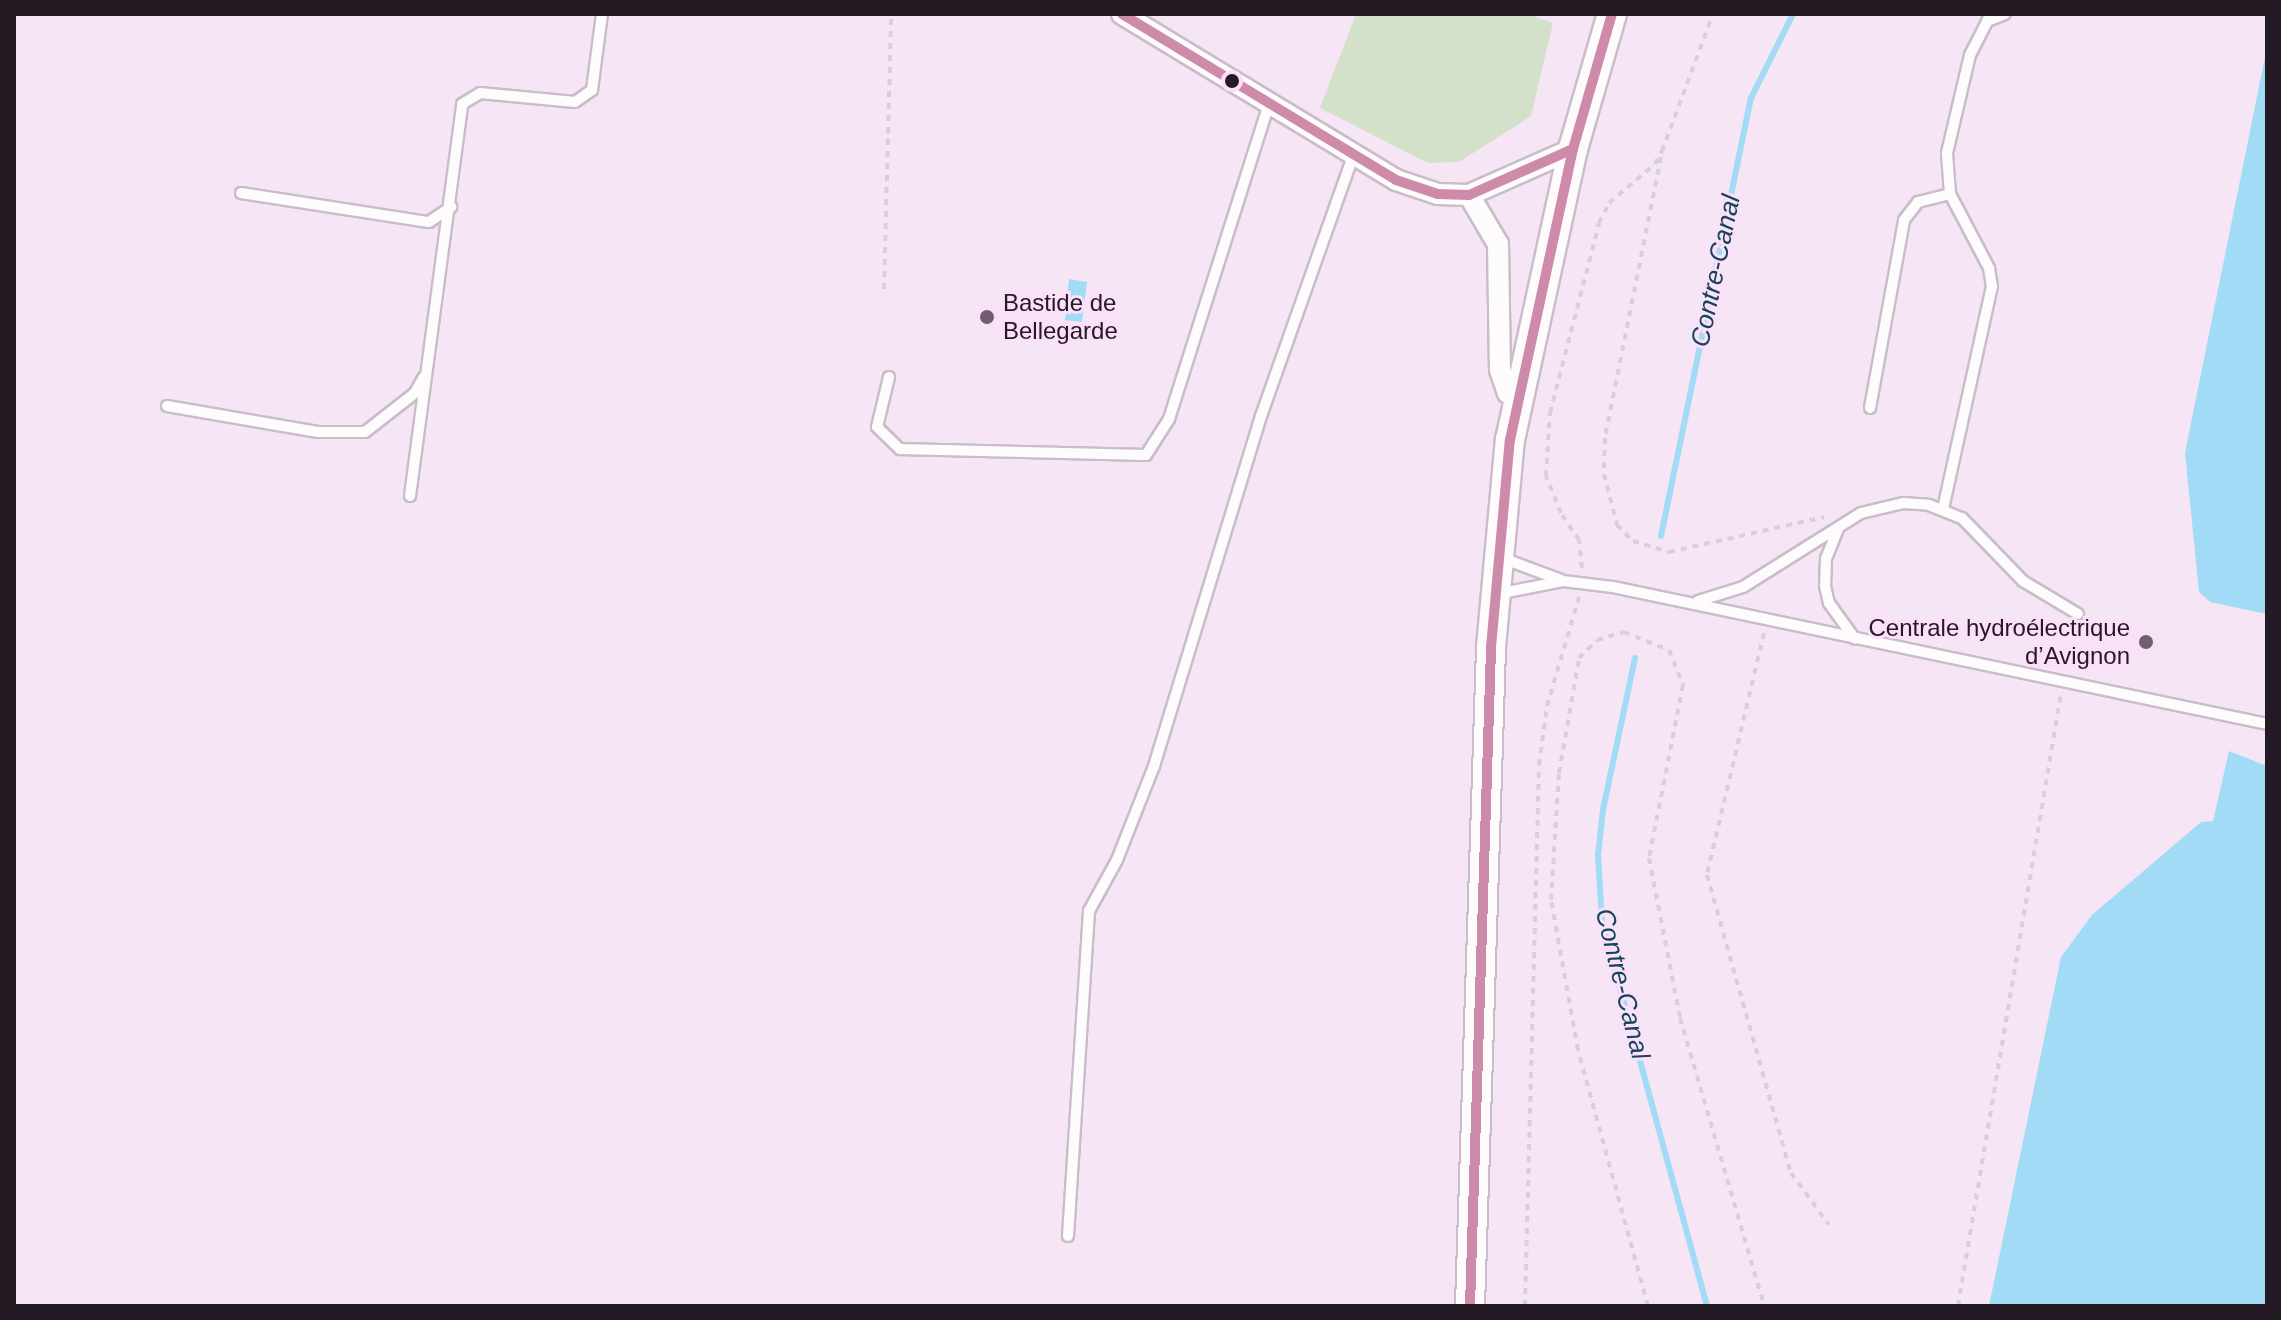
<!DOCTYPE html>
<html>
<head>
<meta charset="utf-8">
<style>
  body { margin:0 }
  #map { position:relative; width:2281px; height:1320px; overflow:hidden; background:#f6e5f4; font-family:Arial,sans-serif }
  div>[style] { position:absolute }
  .green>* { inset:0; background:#d3e1ca }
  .water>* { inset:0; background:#a1dbf5 }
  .stream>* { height:6px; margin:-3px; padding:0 3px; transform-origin:3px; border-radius:3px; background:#a1dbf5 }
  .path>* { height:4px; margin-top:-2px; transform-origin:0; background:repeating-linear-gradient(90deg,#d5d1d5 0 6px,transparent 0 12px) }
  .roads { filter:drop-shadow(2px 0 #c9bdc9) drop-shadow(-2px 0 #c9bdc9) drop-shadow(0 2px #c9bdc9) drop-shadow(0 -2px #c9bdc9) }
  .lane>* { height:10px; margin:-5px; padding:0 5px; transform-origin:5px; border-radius:5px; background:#fefbfd }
  .street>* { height:20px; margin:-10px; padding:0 10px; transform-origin:10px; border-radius:10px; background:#fefbfd }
  .secondary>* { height:28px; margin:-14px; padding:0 14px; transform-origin:14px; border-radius:14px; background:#fefbfd }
  .bus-1>* { height:10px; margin:-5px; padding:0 5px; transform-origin:5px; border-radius:5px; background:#ce8aab }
  .dots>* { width:22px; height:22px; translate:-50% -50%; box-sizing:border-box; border:4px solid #fcdffa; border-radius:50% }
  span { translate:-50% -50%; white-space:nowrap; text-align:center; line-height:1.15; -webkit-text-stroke:6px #fcdffa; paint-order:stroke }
  .poi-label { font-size:24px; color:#241a24 }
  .left { translate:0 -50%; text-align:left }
  .right { translate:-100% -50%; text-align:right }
  .water-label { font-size:26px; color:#104655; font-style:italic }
  .frame { position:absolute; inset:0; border:16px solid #241a24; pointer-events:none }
</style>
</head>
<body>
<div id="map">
  <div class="green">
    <div style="clip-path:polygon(1356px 14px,1527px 14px,1553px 23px,1531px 116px,1459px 162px,1428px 163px,1320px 108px)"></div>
  </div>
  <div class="water">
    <div style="clip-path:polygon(2267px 47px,2267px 614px,2210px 602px,2199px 592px,2185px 453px)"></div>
    <div style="clip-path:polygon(1069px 279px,1087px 282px,1082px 322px,1065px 320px)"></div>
    <div style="clip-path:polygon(2229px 751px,2267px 766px,2267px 1306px,1989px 1306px,2061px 957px,2092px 915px,2201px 822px,2213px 821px)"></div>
  </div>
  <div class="stream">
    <div style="left:1661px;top:536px;width:447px;rotate:-78.4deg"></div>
    <div style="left:1751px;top:98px;width:94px;rotate:-63.4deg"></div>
    <div style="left:1635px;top:658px;width:155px;rotate:101.9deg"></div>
    <div style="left:1603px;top:810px;width:45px;rotate:96.3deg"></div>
    <div style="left:1598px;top:855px;width:67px;rotate:86.6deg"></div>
    <div style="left:1602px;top:922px;width:398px;rotate:74.7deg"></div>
  </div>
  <div class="path">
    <div style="left:1661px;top:157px;width:287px;rotate:101.3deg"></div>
    <div style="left:1605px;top:438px;width:36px;rotate:92deg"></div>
    <div style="left:1604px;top:474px;width:53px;rotate:75.7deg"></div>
    <div style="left:1617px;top:525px;width:23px;rotate:45deg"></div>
    <div style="left:1633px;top:541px;width:38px;rotate:17deg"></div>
    <div style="left:1669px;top:552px;width:159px;rotate:-12.7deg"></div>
    <div style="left:884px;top:289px;width:275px;rotate:-88.5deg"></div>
    <div style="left:1582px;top:568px;width:28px;rotate:-96deg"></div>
    <div style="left:1579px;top:540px;width:32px;rotate:-124deg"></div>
    <div style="left:1561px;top:513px;width:40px;rotate:-112deg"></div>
    <div style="left:1546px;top:476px;width:63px;rotate:-86.4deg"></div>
    <div style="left:1550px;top:413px;width:196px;rotate:-75.5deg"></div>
    <div style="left:1599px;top:223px;width:22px;rotate:-63deg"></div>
    <div style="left:1609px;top:203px;width:60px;rotate:-40.3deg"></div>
    <div style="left:1655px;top:164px;width:15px;rotate:-62deg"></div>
    <div style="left:1662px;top:151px;width:146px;rotate:-69.6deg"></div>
    <div style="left:1764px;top:633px;width:249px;rotate:103.3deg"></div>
    <div style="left:1707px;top:875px;width:310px;rotate:74.3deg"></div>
    <div style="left:1791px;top:1173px;width:64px;rotate:53.8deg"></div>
    <div style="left:1525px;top:1306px;width:541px;rotate:-88.52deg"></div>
    <div style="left:1539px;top:765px;width:60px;rotate:-82.3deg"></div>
    <div style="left:1547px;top:706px;width:114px;rotate:-73.6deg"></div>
    <div style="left:1648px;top:1306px;width:265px;rotate:-105.3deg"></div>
    <div style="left:1578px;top:1050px;width:152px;rotate:-100.2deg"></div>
    <div style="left:1551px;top:900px;width:127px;rotate:-86.4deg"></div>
    <div style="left:1559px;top:773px;width:117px;rotate:-80.1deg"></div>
    <div style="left:1579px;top:658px;width:25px;rotate:-45deg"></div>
    <div style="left:1597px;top:640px;width:28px;rotate:-17deg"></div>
    <div style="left:1624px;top:632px;width:48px;rotate:21.8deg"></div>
    <div style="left:1669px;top:650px;width:38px;rotate:68deg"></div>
    <div style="left:1683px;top:685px;width:176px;rotate:101.1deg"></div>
    <div style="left:1649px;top:858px;width:163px;rotate:79deg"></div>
    <div style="left:1680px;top:1018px;width:300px;rotate:73.7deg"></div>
    <div style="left:1958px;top:1306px;width:621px;rotate:-80.45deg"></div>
  </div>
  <div class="roads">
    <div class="lane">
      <div style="left:1987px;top:21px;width:19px;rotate:-21deg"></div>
      <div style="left:241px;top:193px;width:190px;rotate:8.8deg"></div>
      <div style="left:429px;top:222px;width:27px;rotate:-34deg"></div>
      <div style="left:889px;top:377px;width:51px;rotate:103.5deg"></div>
      <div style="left:877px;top:427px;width:32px;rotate:44deg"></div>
      <div style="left:900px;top:449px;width:246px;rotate:1.4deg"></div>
      <div style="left:1146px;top:455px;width:43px;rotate:-57.4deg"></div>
      <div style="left:1169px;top:419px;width:330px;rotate:-72.4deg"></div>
      <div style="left:167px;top:406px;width:153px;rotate:9.8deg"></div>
      <div style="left:318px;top:432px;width:47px"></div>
      <div style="left:365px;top:432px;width:63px;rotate:-38deg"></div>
      <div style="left:415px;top:393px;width:18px;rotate:-61deg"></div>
      <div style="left:1870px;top:408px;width:191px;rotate:-79.7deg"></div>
      <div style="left:1904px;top:220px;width:23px;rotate:-52deg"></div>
      <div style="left:1918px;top:202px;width:33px;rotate:-14deg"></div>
      <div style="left:410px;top:496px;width:395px;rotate:-82.4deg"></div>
      <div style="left:462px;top:104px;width:21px;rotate:-31deg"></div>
      <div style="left:480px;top:93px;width:95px;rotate:5.4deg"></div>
      <div style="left:575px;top:102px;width:21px;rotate:-35deg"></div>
      <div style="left:592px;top:90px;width:77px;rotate:-82.5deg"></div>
      <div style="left:1943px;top:509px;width:227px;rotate:-77.6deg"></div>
      <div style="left:1992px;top:287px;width:19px;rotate:-99deg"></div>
      <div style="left:1989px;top:268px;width:84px;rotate:-117.8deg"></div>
      <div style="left:1950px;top:194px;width:41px;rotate:-94.2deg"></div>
      <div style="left:1947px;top:153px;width:101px;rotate:-76.8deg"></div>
      <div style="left:1970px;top:55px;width:46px;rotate:-62.9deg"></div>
      <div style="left:1838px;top:529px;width:32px;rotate:112deg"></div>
      <div style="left:1826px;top:559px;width:27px;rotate:92deg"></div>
      <div style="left:1825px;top:586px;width:17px;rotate:77deg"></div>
      <div style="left:1829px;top:603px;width:44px;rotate:54.2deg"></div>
      <div style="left:1502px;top:558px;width:63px;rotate:20.4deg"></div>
      <div style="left:1497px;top:594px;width:67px;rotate:-11.1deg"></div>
      <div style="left:1563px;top:581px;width:50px;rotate:6.8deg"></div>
      <div style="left:1613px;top:587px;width:668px;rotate:11.83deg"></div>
      <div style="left:1698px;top:601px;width:47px;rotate:-17.3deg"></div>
      <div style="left:1743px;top:587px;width:139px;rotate:-32.1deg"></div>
      <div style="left:1861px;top:513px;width:43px;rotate:-13.4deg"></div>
      <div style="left:1903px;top:503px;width:26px;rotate:4deg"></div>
      <div style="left:1929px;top:505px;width:35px;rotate:22deg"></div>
      <div style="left:1962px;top:518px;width:88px;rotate:45.9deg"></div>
      <div style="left:2023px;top:581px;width:64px;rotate:31deg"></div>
      <div style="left:1068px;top:1236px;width:326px;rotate:-86.3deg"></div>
      <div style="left:1089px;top:911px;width:58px;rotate:-61.2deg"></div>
      <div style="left:1117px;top:860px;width:101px;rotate:-68.5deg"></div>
      <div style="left:1154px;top:766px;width:366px;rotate:-73deg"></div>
      <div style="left:1261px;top:416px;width:278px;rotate:-70.5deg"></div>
    </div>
    <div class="street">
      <div style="left:1122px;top:14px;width:320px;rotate:31.2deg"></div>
      <div style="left:1396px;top:180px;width:44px;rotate:18.4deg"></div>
      <div style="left:1438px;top:194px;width:31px;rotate:2deg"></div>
      <div style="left:1469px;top:195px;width:114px;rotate:-23.9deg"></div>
      <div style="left:1469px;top:195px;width:57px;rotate:59.4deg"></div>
      <div style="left:1498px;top:244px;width:126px;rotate:89.1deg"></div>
      <div style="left:1500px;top:370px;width:24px;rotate:71deg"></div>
      <div style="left:1508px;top:393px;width:11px;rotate:34deg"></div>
    </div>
    <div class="secondary">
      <div style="left:1470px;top:1306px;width:659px;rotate:-88.17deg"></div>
      <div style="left:1491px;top:647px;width:208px;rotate:-84.8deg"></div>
      <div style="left:1510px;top:440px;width:298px;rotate:-77.8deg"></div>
      <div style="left:1573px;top:149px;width:141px;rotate:-73.9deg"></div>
    </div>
  </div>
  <div class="bus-1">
    <div style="left:1122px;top:14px;width:320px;rotate:31.2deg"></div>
    <div style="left:1396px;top:180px;width:44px;rotate:18.4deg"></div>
    <div style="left:1438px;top:194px;width:31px;rotate:2deg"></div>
    <div style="left:1469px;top:195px;width:114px;rotate:-23.9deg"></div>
    <div style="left:1470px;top:1306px;width:659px;rotate:-88.17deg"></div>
    <div style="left:1491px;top:647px;width:208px;rotate:-84.8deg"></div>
    <div style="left:1510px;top:440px;width:298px;rotate:-77.8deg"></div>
    <div style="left:1573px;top:149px;width:141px;rotate:-73.9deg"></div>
  </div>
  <div class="dots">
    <div style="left:1232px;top:81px;background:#241a24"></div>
    <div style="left:987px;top:317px;background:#6e616d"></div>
    <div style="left:2146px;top:642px;background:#6e616d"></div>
  </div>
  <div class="poi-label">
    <span class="left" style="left:1003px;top:317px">Bastide de<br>Bellegarde</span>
    <span class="right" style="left:2130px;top:642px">Centrale hydroélectrique<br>d’Avignon</span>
  </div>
  <div class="water-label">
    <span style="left:1716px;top:271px;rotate:-78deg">Contre-Canal</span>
    <span style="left:1622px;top:984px;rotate:76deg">Contre-Canal</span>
  </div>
  <div class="frame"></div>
</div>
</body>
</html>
